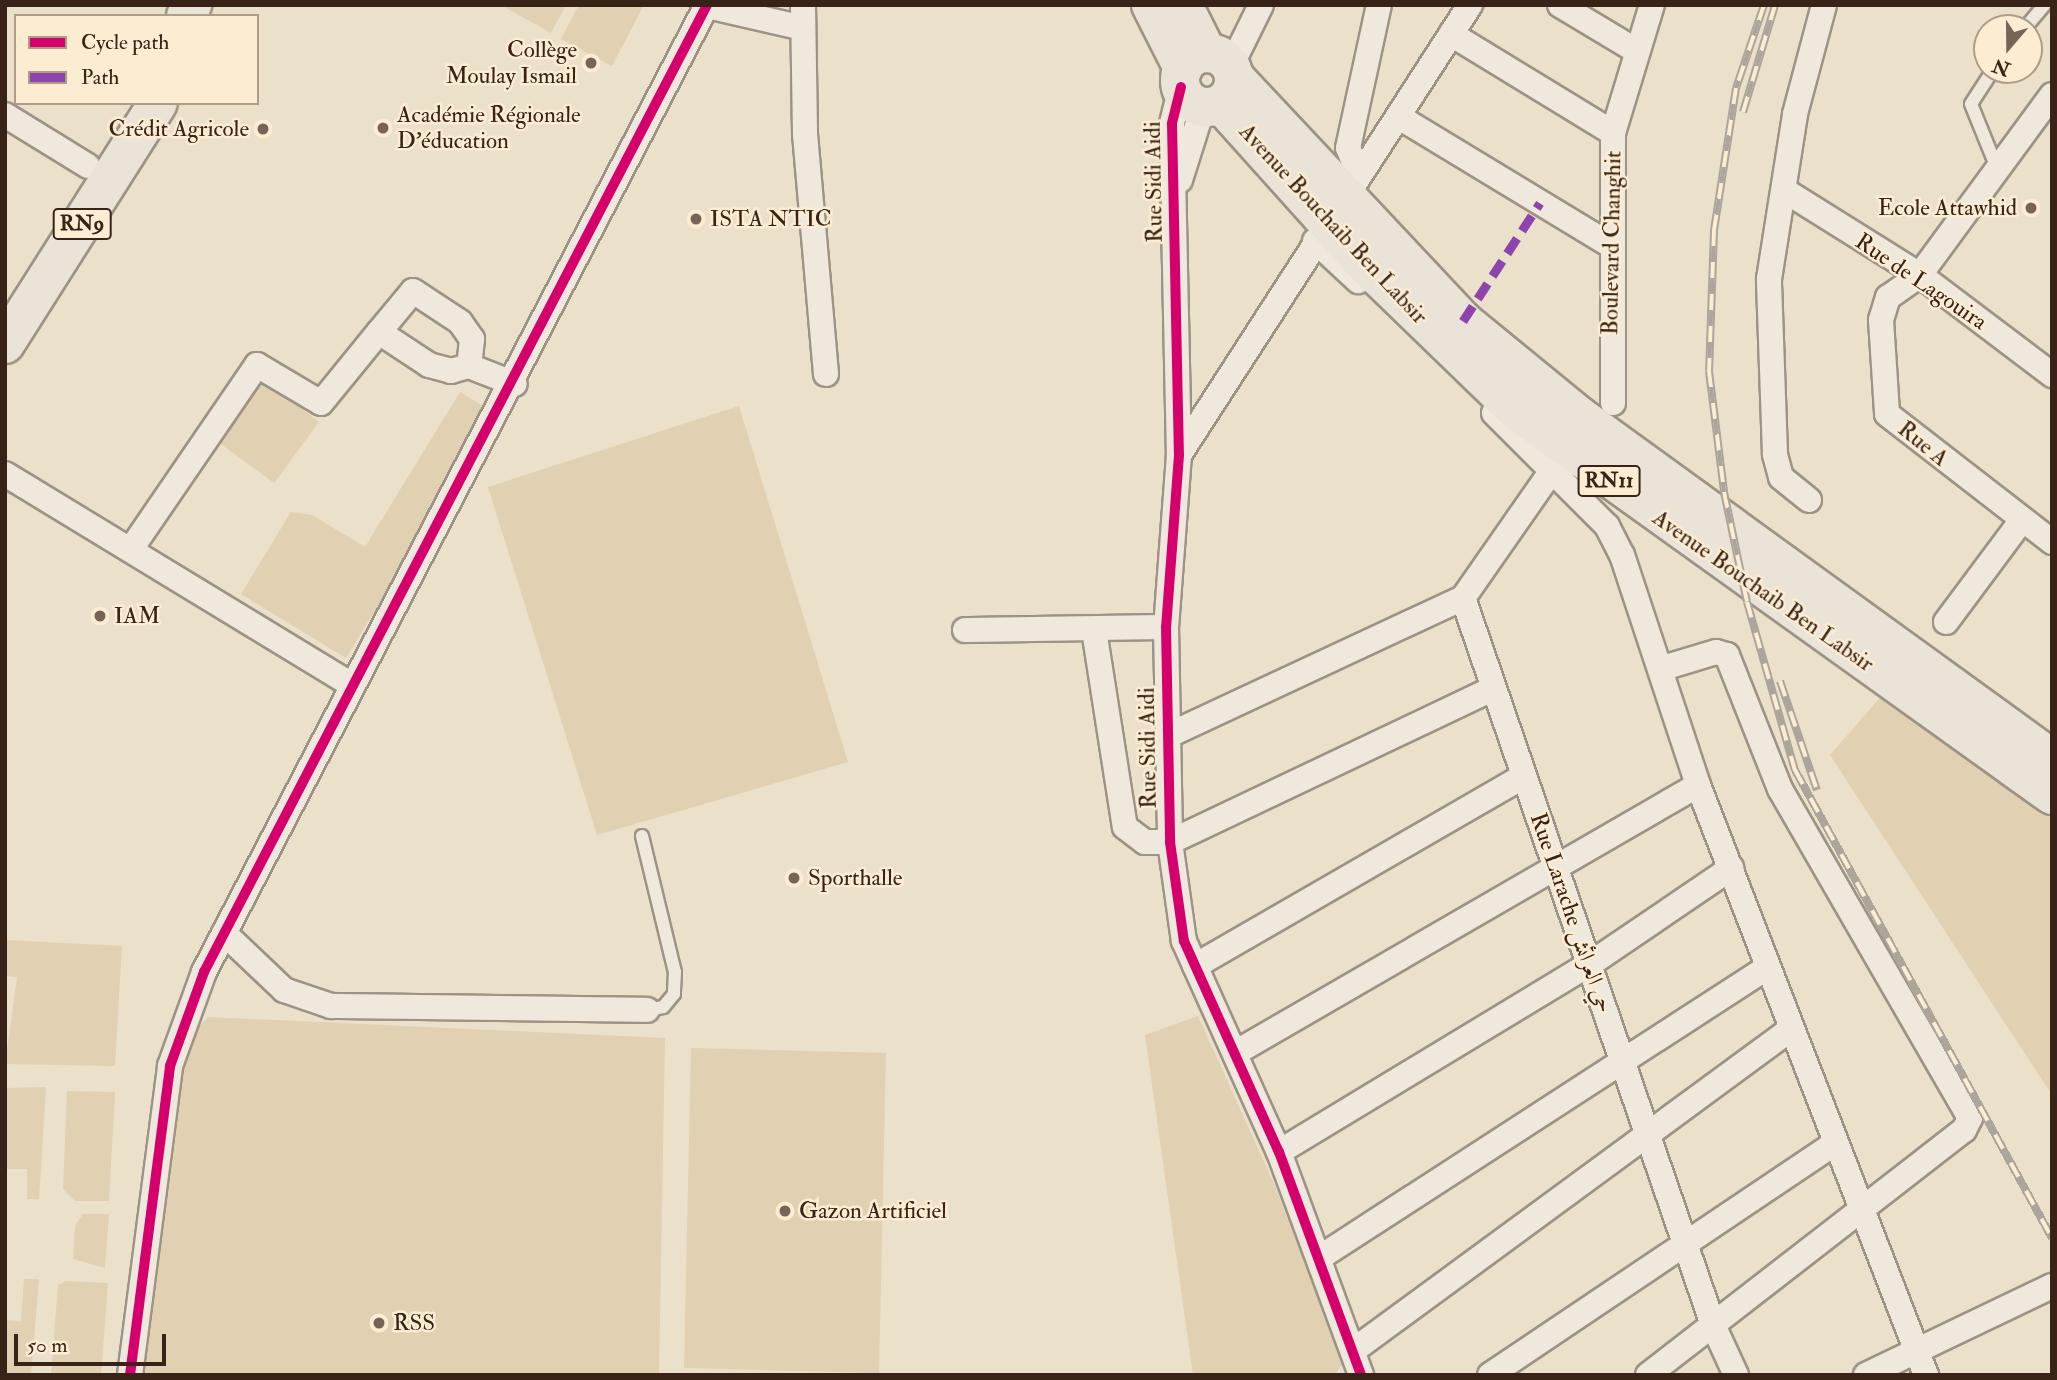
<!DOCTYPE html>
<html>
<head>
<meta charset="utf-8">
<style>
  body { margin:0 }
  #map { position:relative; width:2057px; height:1380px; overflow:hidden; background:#ebe0c9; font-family:"IM FELL Double Pica",Amiri,serif }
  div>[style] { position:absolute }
  .green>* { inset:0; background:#e1d0b1 }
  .roads { filter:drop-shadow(2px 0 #9c9385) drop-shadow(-2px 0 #9c9385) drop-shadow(0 2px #9c9385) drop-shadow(0 -2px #9c9385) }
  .lane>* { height:12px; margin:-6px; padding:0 6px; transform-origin:6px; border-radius:6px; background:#eee8dd }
  .street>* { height:24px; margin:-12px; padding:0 12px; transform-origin:12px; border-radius:12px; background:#eee8dd }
  .primary>* { height:38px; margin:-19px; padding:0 19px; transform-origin:19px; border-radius:19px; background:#eae3d7 }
  .primary>.ring { margin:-19px; padding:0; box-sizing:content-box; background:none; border:38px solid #eae3d7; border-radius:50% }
  .rail>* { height:8px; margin-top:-4px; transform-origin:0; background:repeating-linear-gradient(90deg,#fcedd2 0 16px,#aca59c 0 32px); box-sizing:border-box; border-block:2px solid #aca59c }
  .quiet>* { height:9px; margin-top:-4.5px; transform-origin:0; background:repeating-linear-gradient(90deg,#8e44ad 0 18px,transparent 0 27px) }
  .cycleway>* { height:10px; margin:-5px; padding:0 5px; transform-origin:5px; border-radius:5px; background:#d6006c }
  .dots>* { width:19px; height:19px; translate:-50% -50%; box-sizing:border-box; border:4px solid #fcedd2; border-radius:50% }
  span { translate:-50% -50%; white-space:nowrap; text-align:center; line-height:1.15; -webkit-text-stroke:5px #fcedd2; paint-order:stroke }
  .shield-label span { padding:2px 5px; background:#fcedd2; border:2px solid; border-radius:5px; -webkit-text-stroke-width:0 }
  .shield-label { font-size:21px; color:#392217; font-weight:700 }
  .poi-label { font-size:23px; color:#392217 }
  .right { translate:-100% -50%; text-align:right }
  .left { translate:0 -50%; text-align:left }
  .street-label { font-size:23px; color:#392217 }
  .frame { position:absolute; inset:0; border:7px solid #392217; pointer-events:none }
  .legend { position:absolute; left:14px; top:14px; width:245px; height:91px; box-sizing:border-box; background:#fcedd2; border:2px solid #ae9c87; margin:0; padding:9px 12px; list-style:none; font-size:21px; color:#392217 }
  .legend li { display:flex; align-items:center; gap:14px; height:35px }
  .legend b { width:35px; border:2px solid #ae9c87 }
  .north { position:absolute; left:1973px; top:14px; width:70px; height:70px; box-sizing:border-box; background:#fcedd2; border:2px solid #ae9c87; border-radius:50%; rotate:200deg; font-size:19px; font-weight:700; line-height:28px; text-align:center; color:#392217 }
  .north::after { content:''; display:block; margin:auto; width:24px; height:32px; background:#776455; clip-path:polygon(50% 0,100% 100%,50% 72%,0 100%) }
  .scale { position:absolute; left:14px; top:1334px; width:152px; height:32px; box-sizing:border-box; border:4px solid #392217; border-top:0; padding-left:9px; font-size:21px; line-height:24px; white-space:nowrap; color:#392217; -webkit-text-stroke:5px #fcedd2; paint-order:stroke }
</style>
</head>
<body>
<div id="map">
  <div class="green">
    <div style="clip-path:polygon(501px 5px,566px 5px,551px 33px)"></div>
    <div style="clip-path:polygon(579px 5px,644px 5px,612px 66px,561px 39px)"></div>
    <div style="clip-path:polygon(260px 378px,319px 422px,274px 483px,214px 439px)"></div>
    <div style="clip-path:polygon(460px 392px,495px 413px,346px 658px,241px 594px,291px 512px,312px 515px,365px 547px)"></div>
    <div style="clip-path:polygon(739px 406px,848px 762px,597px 835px,488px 487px)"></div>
    <div style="clip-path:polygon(1885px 692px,2052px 809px,2052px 1095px,1830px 755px)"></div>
    <div style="clip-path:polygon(5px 940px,122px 946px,115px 1066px,5px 1064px,17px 977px,5px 976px)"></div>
    <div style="clip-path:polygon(1198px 1016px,1274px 1184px,1344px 1362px,1335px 1375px,1193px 1375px,1145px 1035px)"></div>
    <div style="clip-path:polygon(208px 1017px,665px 1038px,659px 1375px,143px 1375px,175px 1054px)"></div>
    <div style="clip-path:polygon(691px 1048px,886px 1053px,879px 1373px,684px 1368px)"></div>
    <div style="clip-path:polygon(46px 1087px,39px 1199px,27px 1199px,27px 1169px,5px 1169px,5px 1088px)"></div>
    <div style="clip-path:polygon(67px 1091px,115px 1092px,109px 1201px,75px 1201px,63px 1189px)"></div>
    <div style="clip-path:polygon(83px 1214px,109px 1214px,105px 1268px,73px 1259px,75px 1226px)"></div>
    <div style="clip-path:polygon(24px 1279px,39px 1279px,31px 1375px,5px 1375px,5px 1320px,21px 1321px)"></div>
    <div style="clip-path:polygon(66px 1281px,108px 1283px,101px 1375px,51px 1375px,58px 1285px)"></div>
  </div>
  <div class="roads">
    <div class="lane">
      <div style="left:2025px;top:28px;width:30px;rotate:-50deg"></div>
      <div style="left:1993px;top:70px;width:40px;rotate:122.9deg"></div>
      <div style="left:1971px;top:104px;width:69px;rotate:67.9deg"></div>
      <div style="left:642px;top:836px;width:140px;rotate:76.4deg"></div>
      <div style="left:675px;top:972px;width:22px;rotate:93deg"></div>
      <div style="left:674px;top:994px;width:17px;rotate:130deg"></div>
      <div style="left:663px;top:1007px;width:16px;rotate:169deg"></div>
    </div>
    <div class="street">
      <div style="left:803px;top:5px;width:129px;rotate:89.1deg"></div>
      <div style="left:805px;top:134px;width:241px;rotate:85deg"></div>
      <div style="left:1560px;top:5px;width:87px;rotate:31deg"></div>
      <div style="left:707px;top:6px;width:98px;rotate:12.9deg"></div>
      <div style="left:1451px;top:34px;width:190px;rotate:31.4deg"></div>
      <div style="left:1231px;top:66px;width:68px;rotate:-63.8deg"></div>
      <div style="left:1181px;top:87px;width:38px;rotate:104deg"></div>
      <div style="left:1172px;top:124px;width:331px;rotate:88.8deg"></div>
      <div style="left:1179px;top:455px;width:172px;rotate:94.3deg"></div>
      <div style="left:1166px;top:627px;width:215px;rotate:88.9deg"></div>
      <div style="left:1170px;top:842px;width:100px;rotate:82deg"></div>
      <div style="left:1184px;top:941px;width:231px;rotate:65.8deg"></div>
      <div style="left:1279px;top:1152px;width:238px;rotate:69.8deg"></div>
      <div style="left:2052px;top:95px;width:223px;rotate:126.3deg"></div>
      <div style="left:1920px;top:275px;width:39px;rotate:145deg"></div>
      <div style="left:1888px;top:297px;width:24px;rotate:107deg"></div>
      <div style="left:1881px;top:320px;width:94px;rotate:86.3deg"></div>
      <div style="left:1887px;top:414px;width:209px;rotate:37.8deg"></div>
      <div style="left:5px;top:115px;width:97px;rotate:31.6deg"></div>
      <div style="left:1399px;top:117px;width:245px;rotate:31.2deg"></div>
      <div style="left:1359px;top:176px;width:30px;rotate:-111deg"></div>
      <div style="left:1348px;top:148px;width:146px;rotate:-77.8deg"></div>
      <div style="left:1180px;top:180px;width:77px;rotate:-72.5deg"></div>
      <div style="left:1787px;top:192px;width:157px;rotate:32deg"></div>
      <div style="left:1920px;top:275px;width:166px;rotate:37.1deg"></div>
      <div style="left:1315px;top:241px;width:59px;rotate:42.9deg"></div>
      <div style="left:379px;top:332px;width:53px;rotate:-50.3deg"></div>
      <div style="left:413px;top:291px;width:56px;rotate:33.4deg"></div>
      <div style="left:460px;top:322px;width:21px;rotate:55deg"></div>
      <div style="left:472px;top:339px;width:27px;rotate:96deg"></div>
      <div style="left:1613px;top:403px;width:270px;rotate:-90deg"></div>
      <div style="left:1613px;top:133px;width:134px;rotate:-73.1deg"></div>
      <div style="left:1494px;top:413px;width:160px;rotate:45deg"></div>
      <div style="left:1607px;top:526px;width:33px;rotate:63deg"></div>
      <div style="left:1622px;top:555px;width:242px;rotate:71.7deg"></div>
      <div style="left:1698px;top:785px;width:633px;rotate:68.87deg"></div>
      <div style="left:1179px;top:455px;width:536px;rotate:-57.11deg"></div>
      <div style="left:5px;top:474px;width:405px;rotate:31.3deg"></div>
      <div style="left:1809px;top:500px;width:36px;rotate:-141deg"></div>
      <div style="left:1781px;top:477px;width:24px;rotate:-105deg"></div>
      <div style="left:1775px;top:454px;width:175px;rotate:-92deg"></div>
      <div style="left:1769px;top:279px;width:167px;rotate:-81deg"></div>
      <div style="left:1795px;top:114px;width:113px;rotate:-75.1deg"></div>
      <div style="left:131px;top:549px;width:223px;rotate:-55.6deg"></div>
      <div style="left:257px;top:365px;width:74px;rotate:30.7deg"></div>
      <div style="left:321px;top:403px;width:92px;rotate:-50.8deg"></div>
      <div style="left:379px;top:332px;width:60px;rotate:33.4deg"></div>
      <div style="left:429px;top:365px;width:23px;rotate:15deg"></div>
      <div style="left:451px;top:371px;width:19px;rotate:-16deg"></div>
      <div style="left:469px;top:366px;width:49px;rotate:21.4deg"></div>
      <div style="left:1463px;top:598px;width:769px;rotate:71.02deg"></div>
      <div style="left:1713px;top:1325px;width:55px;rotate:65.3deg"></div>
      <div style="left:1946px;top:622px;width:127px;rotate:-53.3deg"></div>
      <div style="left:965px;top:630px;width:201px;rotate:-0.9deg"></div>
      <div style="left:1094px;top:630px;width:199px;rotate:81.1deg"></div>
      <div style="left:1125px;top:827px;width:25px;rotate:37deg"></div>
      <div style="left:1145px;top:842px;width:25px"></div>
      <div style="left:1170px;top:842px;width:354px;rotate:-25.4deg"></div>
      <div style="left:1169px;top:735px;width:324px;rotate:-25deg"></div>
      <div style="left:1463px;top:598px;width:157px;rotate:-55.1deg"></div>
      <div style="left:224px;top:933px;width:83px;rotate:43.5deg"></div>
      <div style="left:284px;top:990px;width:50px;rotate:18.8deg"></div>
      <div style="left:331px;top:1006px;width:316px;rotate:0.7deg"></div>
      <div style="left:1195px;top:966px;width:379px;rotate:-30deg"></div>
      <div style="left:1235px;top:1053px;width:535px;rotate:-30.06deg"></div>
      <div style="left:1279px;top:1152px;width:363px;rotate:-31.2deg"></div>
      <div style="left:1590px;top:964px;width:171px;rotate:-34.2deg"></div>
      <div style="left:1319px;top:1258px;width:535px;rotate:-32.95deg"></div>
      <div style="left:1354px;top:1350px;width:542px;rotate:-36.3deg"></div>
      <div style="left:130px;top:1375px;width:312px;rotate:-82.6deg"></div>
      <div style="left:170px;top:1066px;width:100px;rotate:-70.1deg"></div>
      <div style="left:204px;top:972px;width:1090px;rotate:-62.52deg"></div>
      <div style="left:1490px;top:1375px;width:414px;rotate:-33.9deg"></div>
      <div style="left:1648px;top:1375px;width:400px;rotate:-37.8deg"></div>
      <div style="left:1964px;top:1130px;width:13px;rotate:-63deg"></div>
      <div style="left:1970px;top:1118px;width:380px;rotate:-120deg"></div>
      <div style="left:1780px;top:789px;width:144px;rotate:-111.6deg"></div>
      <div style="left:1727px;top:655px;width:11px;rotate:-165deg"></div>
      <div style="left:1716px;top:652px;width:55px;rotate:163.2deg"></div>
      <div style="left:1866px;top:1375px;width:206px;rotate:-25.6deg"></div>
    </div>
    <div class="primary">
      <div style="left:1151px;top:5px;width:71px;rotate:63.1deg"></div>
      <div style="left:1183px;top:5px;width:54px;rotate:63.4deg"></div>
      <div style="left:186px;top:16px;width:13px;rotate:-61deg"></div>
      <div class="ring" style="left:1180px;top:53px;width:16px;height:16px"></div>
      <div style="left:1235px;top:78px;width:333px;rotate:46.8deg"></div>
      <div style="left:1463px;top:321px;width:150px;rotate:39.3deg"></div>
      <div style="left:1579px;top:416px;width:584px;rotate:35.95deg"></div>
      <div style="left:1221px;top:104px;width:208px;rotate:48.1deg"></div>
      <div style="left:1360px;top:259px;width:220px;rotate:44.1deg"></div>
      <div style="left:1518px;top:412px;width:657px;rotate:35.65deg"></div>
      <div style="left:5px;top:344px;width:285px;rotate:-57.6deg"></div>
    </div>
  </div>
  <div class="rail">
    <div style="left:1764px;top:5px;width:88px;rotate:108.6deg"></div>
    <div style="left:1736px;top:88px;width:144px;rotate:98.8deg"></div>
    <div style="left:1714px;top:230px;width:141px;rotate:92deg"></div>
    <div style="left:1709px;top:371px;width:122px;rotate:82.9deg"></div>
    <div style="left:1724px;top:492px;width:112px;rotate:78.2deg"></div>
    <div style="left:1747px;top:602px;width:175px;rotate:74.1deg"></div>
    <div style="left:1795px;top:770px;width:534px;rotate:61.23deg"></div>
    <div style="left:1743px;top:112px;width:112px;rotate:-73.3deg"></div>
    <div style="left:1780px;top:681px;width:115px;rotate:71.3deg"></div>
  </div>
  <div class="quiet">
    <div style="left:1463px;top:321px;width:141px;rotate:-56.9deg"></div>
  </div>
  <div class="cycleway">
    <div style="left:1181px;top:87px;width:38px;rotate:104deg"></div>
    <div style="left:1172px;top:124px;width:331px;rotate:88.8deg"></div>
    <div style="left:1179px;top:455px;width:172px;rotate:94.3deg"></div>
    <div style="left:1166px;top:627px;width:215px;rotate:88.9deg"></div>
    <div style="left:1170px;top:842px;width:100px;rotate:82deg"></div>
    <div style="left:1184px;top:941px;width:231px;rotate:65.8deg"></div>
    <div style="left:1279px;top:1152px;width:238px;rotate:69.8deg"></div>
    <div style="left:130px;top:1375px;width:312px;rotate:-82.6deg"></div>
    <div style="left:170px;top:1066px;width:100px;rotate:-70.1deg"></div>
    <div style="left:204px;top:972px;width:1090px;rotate:-62.52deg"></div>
  </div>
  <div class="dots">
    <div style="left:591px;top:63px;background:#776455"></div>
    <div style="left:383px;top:128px;background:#776455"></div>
    <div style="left:263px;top:129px;background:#776455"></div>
    <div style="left:2031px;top:208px;background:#776455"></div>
    <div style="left:696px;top:219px;background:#776455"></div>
    <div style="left:100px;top:616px;background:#776455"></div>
    <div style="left:794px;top:878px;background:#776455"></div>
    <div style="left:785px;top:1211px;background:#776455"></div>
    <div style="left:379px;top:1323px;background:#776455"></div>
  </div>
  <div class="shield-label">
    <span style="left:82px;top:224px">RN9</span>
    <span style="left:1609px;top:481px">RN11</span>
  </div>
  <div class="poi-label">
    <span class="right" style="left:577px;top:63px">Collège<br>Moulay Ismail</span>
    <span class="left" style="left:397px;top:128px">Académie Régionale<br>D'éducation</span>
    <span class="right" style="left:249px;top:129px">Crédit Agricole</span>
    <span class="right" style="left:2017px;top:208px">Ecole Attawhid</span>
    <span class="left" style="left:710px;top:219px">ISTA NTIC</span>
    <span class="left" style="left:114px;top:616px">IAM</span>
    <span class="left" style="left:808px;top:878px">Sporthalle</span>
    <span class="left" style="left:799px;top:1211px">Gazon Artificiel</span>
    <span class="left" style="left:393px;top:1323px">RSS</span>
  </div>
  <div class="street-label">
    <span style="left:1154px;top:182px;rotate:-91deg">Rue Sidi Aidi</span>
    <span style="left:1333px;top:224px;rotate:47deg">Avenue Bouchaib Ben Labsir</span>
    <span style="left:1612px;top:243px;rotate:-89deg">Boulevard Changhit</span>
    <span style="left:1921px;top:282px;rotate:34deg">Rue de Lagouira</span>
    <span style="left:1923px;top:444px;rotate:39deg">Rue A</span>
    <span style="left:1763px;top:591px;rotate:35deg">Avenue Bouchaib Ben Labsir</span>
    <span style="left:1148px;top:748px;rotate:-91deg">Rue Sidi Aidi</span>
    <span style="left:1571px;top:913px;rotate:71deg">Rue Larache حي العرائش</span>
  </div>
  <div class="frame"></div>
  <ul class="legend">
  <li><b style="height:9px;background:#d6006c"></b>Cycle path</li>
  <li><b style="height:9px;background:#8e44ad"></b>Path</li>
  </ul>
  <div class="north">N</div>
  <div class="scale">50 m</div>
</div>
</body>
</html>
